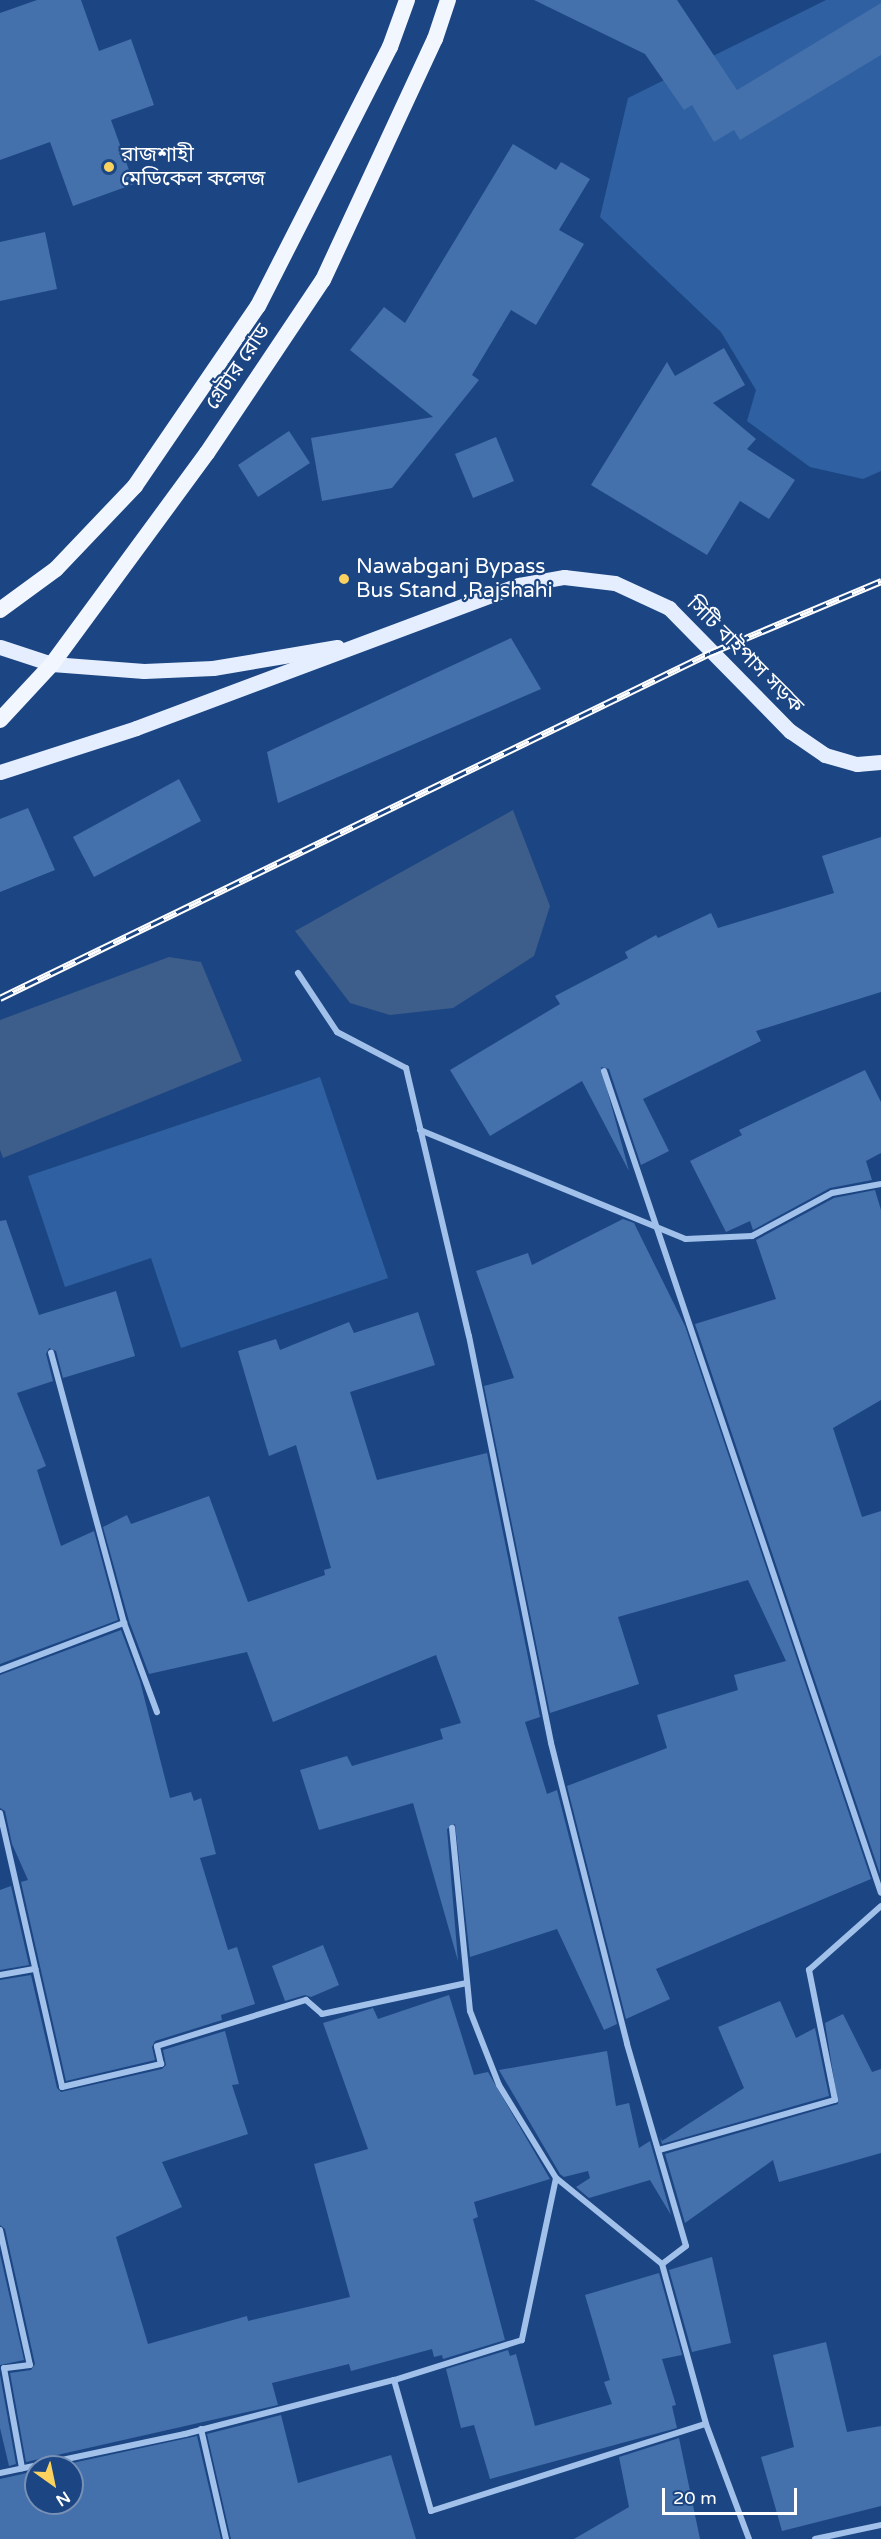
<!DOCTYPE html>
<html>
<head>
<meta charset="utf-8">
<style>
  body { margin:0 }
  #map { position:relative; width:881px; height:2539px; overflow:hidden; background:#1c4683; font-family:"Varela Round","Noto Sans Bengali",sans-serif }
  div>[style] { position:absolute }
  .green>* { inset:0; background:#2f60a2 }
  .water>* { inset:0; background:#3d5d8a }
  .building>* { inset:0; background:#4470ac }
  .minor>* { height:6px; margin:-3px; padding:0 3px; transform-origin:3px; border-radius:3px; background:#a2c1ea }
  .primary>* { height:15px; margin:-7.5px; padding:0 7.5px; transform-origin:7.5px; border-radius:7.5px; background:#e5eefe }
  .trunk>* { height:16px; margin:-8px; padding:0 8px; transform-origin:8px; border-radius:8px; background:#f2f6fe }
  .rail>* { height:7px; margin-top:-3.5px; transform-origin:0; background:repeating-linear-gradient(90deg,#1c4683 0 14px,#fff 0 28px); box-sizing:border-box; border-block:2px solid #fff }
  .dots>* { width:16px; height:16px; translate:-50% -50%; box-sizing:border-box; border:3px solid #1c4683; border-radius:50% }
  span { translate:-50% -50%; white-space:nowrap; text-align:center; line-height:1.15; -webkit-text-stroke:4.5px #1c4683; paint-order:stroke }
  .poi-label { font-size:21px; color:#fff }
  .left { translate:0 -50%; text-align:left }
  .street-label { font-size:21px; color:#fff }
  .north { position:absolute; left:24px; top:2455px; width:60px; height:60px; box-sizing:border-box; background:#1c4683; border:2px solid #7790b5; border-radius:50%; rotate:147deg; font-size:16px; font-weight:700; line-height:24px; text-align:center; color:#fff }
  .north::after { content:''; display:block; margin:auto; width:21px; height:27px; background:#fbd25f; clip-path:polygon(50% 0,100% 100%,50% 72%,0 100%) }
  .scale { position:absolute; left:662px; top:2488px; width:135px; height:27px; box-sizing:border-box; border:3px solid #fff; border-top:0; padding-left:8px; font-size:18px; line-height:21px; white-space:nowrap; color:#fff; -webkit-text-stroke:4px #1c4683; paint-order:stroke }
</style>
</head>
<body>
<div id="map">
  <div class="green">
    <div style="clip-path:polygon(826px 0,881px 0,881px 471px,863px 479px,810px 467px,747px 421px,756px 390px,721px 332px,600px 217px,628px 98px)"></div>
    <div style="clip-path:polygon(320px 1077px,388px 1278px,181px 1348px,151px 1258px,65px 1287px,28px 1176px)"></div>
  </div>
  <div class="water">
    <div style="clip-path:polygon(513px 810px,550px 906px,534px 956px,453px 1008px,390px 1015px,350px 1003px,295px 931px)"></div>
    <div style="clip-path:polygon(169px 957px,201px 962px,242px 1061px,3px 1158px,0 1150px,0 1020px)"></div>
  </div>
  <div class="building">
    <div style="clip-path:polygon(37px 0,81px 0,99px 51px,131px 39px,154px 105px,111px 120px,134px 184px,73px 206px,50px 142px,0 160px,0 13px)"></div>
    <div style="clip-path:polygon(534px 0,677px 0,737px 90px,881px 3px,881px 55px,740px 140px,734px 130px,714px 142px,692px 105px,684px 110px,645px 54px)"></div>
    <div style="clip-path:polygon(513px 144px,556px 170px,561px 162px,590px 179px,559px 230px,584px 244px,536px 325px,511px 310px,472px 375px,479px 380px,392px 488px,322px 501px,311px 438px,433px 417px,350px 350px,384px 307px,405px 323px)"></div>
    <div style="clip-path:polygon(45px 232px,57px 289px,0 301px,0 242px)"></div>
    <div style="clip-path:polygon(724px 348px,745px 385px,713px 403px,756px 439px,747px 449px,795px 480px,769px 519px,740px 501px,707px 555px,591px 485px,667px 362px,675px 376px)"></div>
    <div style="clip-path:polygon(289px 431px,310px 463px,258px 497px,238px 465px)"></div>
    <div style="clip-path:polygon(496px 437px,514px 481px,473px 498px,455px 454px)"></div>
    <div style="clip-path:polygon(511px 638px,541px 689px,278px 803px,267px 752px)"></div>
    <div style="clip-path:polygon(179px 779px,201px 821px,94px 877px,73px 837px)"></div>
    <div style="clip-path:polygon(28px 808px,55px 870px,0 892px,0 819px)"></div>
    <div style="clip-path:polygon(881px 837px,881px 992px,756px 1031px,761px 1041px,643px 1099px,669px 1151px,641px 1165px,609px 1069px,601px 1067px,629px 1171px,582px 1081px,490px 1136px,450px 1070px,560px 1004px,555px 996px,628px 958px,625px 952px,656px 935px,658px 938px,711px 913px,718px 928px,834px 893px,822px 856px)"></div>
    <div style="clip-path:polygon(865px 1070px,881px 1102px,881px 1153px,866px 1161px,872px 1180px,830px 1188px,753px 1230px,750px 1221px,726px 1232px,690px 1161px,742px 1135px,739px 1130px)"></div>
    <div style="clip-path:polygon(875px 1190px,881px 1210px,881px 1400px,833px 1428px,862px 1517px,881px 1511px,880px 1874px,695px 1324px,776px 1299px,756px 1240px,834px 1198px)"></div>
    <div style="clip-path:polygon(623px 1219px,634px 1223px,685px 1326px,871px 1879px,656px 1969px,670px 1999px,626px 2019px,567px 1786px,667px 1748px,657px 1715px,738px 1690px,734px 1675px,786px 1661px,748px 1580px,618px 1617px,639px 1684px,550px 1713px,484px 1386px,514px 1378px,476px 1271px,528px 1253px,532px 1265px)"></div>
    <div style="clip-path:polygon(6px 1220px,39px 1315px,116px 1291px,135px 1356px,63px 1378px,56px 1351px,49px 1348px,46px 1354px,53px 1381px,17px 1393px,46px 1466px,37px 1470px,61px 1546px,94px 1531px,118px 1620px,0 1664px,0 1221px)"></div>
    <div style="clip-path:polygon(418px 1312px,435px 1365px,350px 1392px,377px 1480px,487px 1453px,540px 1717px,525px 1722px,547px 1794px,557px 1790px,617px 2024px,604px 2030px,557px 1929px,470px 1957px,455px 1824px,447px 1829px,458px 1961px,413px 1803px,319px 1830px,300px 1770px,347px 1756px,352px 1766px,443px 1739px,440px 1729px,461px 1723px,436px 1655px,273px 1722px,247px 1652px,149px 1674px,129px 1621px,103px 1527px,127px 1515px,131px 1524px,209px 1496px,248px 1602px,325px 1575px,324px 1570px,331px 1568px,296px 1445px,269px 1456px,238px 1351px,276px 1339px,280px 1350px,349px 1322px,354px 1333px)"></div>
    <div style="clip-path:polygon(121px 1630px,140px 1681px,170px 1798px,191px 1792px,194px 1801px,201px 1798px,216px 1854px,200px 1858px,228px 1950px,237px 1947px,255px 2004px,221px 2015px,222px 2020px,155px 2041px,152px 2047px,155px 2060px,66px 2081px,21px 1882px,28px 1880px,12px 1844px,5px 1811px,0 1808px,0 1675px)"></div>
    <div style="clip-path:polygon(11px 1886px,29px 1965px,0 1970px,0 1890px)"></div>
    <div style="clip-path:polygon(323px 1945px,339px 1985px,311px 1997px,305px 1995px,285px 2001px,272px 1966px)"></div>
    <div style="clip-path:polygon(31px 1975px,57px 2088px,61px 2092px,162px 2069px,166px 2065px,163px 2050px,225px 2031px,239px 2084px,232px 2085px,248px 2134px,162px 2162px,182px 2207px,116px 2237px,148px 2344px,247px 2316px,248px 2321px,350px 2297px,314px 2164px,368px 2149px,323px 2023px,373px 2008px,378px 2019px,449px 1995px,474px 2075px,488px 2072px,550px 2179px,474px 2202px,478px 2217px,473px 2219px,505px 2340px,443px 2359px,442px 2355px,434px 2357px,432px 2349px,351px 2371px,349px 2364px,272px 2383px,278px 2405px,26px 2462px,10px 2373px,31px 2370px,35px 2364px,5px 2229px,0 2225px,0 1980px)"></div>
    <div style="clip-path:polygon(780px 2001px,796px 2038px,815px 2028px,829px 2096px,662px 2144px,660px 2137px,662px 2141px,744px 2088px,718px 2027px)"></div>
    <div style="clip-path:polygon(843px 2014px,872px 2072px,881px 2069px,881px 2153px,779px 2182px,773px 2160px,685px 2223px,665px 2154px,838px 2104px,825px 2023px)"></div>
    <div style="clip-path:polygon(607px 2051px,616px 2106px,629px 2103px,639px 2148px,650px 2141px,671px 2215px,650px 2180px,589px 2198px,576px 2187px,590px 2178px,588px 2171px,564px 2177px,560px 2174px,499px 2070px)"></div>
    <div style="clip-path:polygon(0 2254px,24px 2360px,0 2365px)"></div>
    <div style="clip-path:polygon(712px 2257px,731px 2343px,692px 2352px,669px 2270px)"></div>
    <div style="clip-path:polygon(659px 2273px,682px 2355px,662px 2359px,676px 2405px,672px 2406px,677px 2428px,490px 2479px,474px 2425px,461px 2428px,446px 2369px,508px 2350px,510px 2356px,516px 2354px,535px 2426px,612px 2404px,604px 2382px,610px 2380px,585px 2295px)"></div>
    <div style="clip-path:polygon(826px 2342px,847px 2432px,881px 2426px,881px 2506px,782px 2531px,761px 2457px,794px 2447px,773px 2355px)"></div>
    <div style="clip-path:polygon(0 2375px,16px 2464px,9px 2466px,0 2428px)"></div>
    <div style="clip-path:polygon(281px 2415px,298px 2483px,391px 2455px,416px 2539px,231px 2539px,207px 2434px)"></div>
    <div style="clip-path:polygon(197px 2436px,221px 2539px,0 2539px,0 2479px,36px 2471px,36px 2503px,72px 2503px,72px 2467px,54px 2467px)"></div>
    <div style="clip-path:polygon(679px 2438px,700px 2539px,574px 2539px,629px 2507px,619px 2457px)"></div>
  </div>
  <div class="minor">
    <div style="left:298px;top:973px;width:71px;rotate:56.5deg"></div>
    <div style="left:337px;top:1032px;width:78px;rotate:27.6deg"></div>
    <div style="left:406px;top:1068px;width:275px;rotate:76.8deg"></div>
    <div style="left:469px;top:1336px;width:415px;rotate:78.6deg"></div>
    <div style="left:551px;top:1743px;width:310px;rotate:75.8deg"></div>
    <div style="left:627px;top:2044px;width:210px;rotate:73.7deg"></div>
    <div style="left:686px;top:2246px;width:30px;rotate:143deg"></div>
    <div style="left:662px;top:2264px;width:136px;rotate:-140.9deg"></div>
    <div style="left:556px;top:2178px;width:109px;rotate:-121.5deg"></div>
    <div style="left:499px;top:2085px;width:79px;rotate:-111.4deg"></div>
    <div style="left:470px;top:2011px;width:184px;rotate:-95.6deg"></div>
    <div style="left:604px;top:1071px;width:867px;rotate:71.38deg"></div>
    <div style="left:420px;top:1130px;width:287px;rotate:22.3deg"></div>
    <div style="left:686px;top:1239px;width:66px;rotate:-2.6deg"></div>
    <div style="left:752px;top:1236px;width:91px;rotate:-28.3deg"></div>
    <div style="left:832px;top:1193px;width:50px;rotate:-10.4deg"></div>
    <div style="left:124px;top:1623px;width:95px;rotate:69.7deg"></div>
    <div style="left:0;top:1670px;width:133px;rotate:-20.8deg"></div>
    <div style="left:124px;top:1623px;width:280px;rotate:-105.1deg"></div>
    <div style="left:0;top:1813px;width:281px;rotate:77.2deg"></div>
    <div style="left:62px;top:2087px;width:102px;rotate:-13.1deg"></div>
    <div style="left:161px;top:2064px;width:18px;rotate:-103deg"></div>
    <div style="left:157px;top:2046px;width:156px;rotate:-17.2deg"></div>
    <div style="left:306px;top:2000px;width:21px;rotate:41deg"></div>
    <div style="left:322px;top:2014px;width:148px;rotate:-12.1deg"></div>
    <div style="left:0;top:1975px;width:36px;rotate:-10deg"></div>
    <div style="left:659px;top:2150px;width:183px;rotate:-15.9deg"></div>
    <div style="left:835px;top:2100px;width:133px;rotate:-101.3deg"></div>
    <div style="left:809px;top:1970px;width:96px;rotate:-41.6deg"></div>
    <div style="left:556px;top:2178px;width:166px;rotate:101.9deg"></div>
    <div style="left:522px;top:2340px;width:134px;rotate:162.6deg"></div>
    <div style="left:394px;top:2380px;width:136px;rotate:74.2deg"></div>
    <div style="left:431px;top:2511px;width:288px;rotate:-17.6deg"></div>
    <div style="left:0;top:2230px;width:138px;rotate:77.5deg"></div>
    <div style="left:30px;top:2365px;width:26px;rotate:173deg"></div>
    <div style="left:4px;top:2368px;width:102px;rotate:79.8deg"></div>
    <div style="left:662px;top:2264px;width:166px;rotate:74.6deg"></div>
    <div style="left:706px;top:2424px;width:123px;rotate:69.5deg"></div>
    <div style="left:201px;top:2429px;width:113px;rotate:77.2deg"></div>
    <div style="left:0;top:2473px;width:189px;rotate:-11.9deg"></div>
    <div style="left:185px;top:2434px;width:216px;rotate:-14.5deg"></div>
    <div style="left:815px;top:2539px;width:67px;rotate:-12deg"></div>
  </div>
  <div class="primary">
    <div style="left:0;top:647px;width:55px;rotate:18.1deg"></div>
    <div style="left:52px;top:664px;width:92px;rotate:4.4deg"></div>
    <div style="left:144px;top:671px;width:69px;rotate:-2.5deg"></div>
    <div style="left:213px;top:668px;width:126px;rotate:-9.6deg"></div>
    <div style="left:0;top:772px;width:143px;rotate:-17.9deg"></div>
    <div style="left:136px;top:728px;width:409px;rotate:-20.5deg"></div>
    <div style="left:519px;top:585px;width:46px;rotate:-10.1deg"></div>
    <div style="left:564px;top:577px;width:51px;rotate:6.7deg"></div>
    <div style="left:615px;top:583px;width:60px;rotate:24.8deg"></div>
    <div style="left:669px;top:608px;width:173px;rotate:45.5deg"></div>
    <div style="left:790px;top:731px;width:42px;rotate:34.4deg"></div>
    <div style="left:825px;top:755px;width:33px;rotate:16deg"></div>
    <div style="left:857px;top:764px;width:24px;rotate:-5deg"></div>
  </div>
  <div class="trunk">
    <div style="left:0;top:610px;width:69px;rotate:-36.2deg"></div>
    <div style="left:56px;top:569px;width:115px;rotate:-46.4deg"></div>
    <div style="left:135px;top:486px;width:218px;rotate:-55.7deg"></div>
    <div style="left:258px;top:306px;width:291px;rotate:-63deg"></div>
    <div style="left:390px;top:47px;width:50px;rotate:-70.1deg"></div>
    <div style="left:0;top:720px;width:76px;rotate:-47.1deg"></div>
    <div style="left:52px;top:664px;width:262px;rotate:-53.7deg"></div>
    <div style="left:207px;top:453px;width:208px;rotate:-56.2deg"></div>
    <div style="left:323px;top:280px;width:266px;rotate:-65.1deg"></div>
    <div style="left:435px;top:39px;width:41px;rotate:-71.6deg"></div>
  </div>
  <div class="rail">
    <div style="left:0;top:998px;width:789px;rotate:-25.92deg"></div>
    <div style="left:710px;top:653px;width:186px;rotate:-22.8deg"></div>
  </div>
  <div class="dots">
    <div style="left:109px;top:167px;background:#fbd25f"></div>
    <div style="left:344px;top:579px;background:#fbd25f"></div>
  </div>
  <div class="poi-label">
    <span class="left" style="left:121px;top:167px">রাজশাহী<br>মেডিকেল কলেজ</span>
    <span class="left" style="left:356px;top:579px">Nawabganj Bypass<br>Bus Stand ,Rajshahi</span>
  </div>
  <div class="street-label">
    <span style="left:238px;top:367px;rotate:-56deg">গ্রেটার রোড</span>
    <span style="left:745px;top:655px;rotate:45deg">সিটি বাইপাস সড়ক</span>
  </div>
  <div class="north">N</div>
  <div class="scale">20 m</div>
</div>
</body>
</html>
